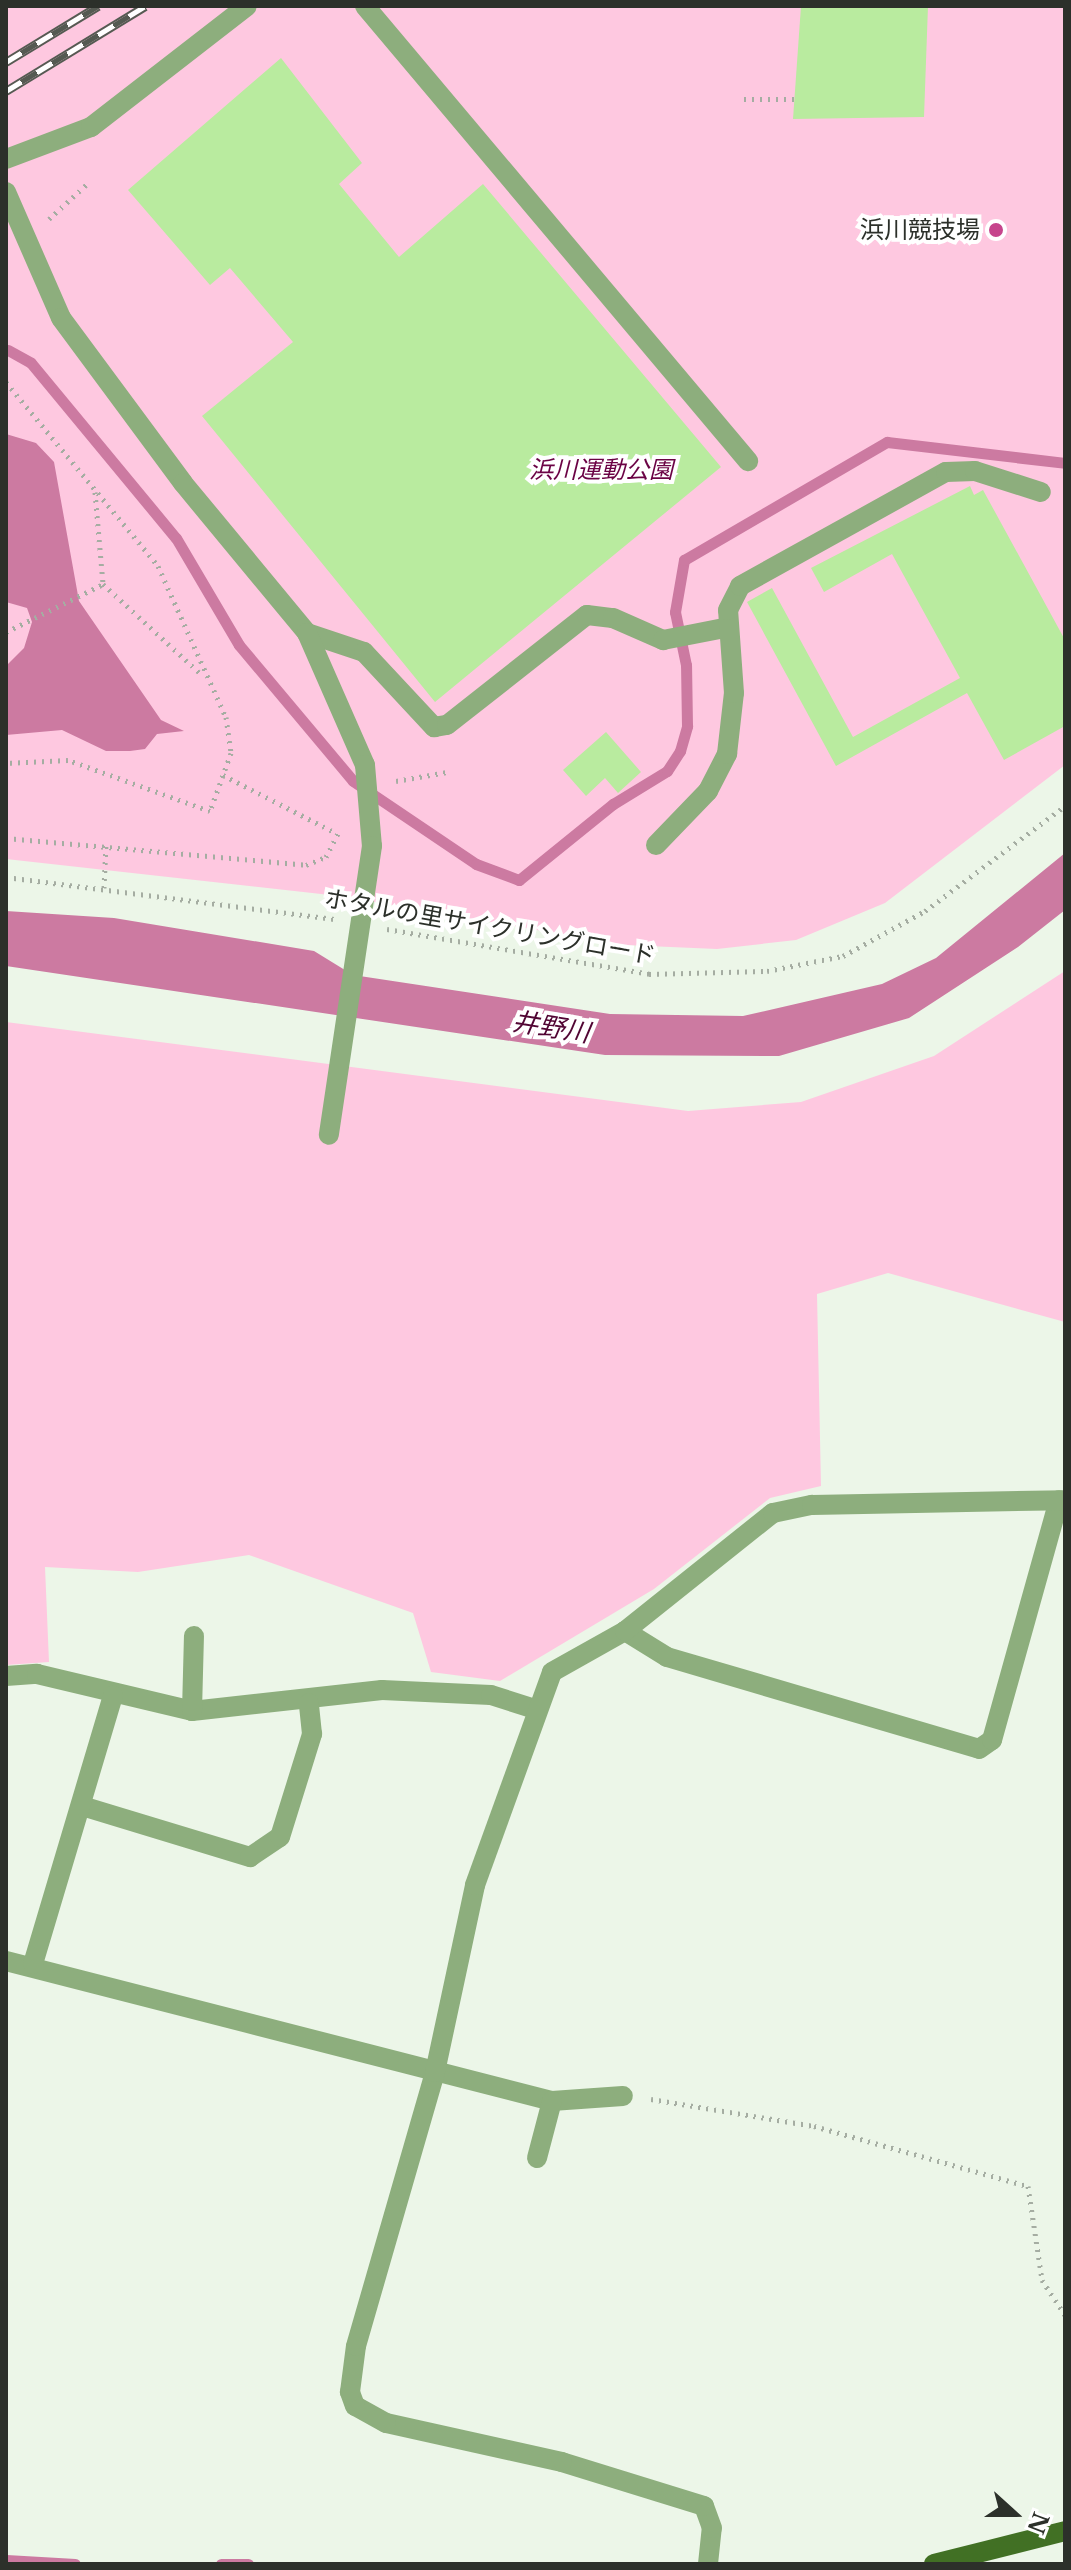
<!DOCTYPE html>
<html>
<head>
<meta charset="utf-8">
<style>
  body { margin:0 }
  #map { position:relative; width:1071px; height:2570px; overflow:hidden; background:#ecf6e8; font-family:"Libre Baskerville","Noto Sans JP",serif }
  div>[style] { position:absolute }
  .green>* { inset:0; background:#fec8e0 }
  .water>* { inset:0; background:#cc7aa1 }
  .stream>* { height:11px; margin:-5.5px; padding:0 5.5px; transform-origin:5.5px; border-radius:5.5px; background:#cc7aa1 }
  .building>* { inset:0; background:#b9eb9f }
  .path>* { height:5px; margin-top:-2.5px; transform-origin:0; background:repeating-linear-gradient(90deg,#a5ada2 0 2px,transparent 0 8px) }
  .minor>* { height:20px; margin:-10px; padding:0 10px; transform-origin:10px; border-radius:10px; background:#8dae7d }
  .major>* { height:20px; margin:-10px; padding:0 10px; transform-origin:10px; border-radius:10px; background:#417024 }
  .rail>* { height:9px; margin-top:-4.5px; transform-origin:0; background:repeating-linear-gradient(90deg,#fff 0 18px,#555a52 0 36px); box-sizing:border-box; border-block:2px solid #555a52 }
  .dots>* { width:22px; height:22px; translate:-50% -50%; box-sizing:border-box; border:4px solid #fff; border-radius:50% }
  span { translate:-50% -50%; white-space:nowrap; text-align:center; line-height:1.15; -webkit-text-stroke:8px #fff; paint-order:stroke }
  .poi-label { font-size:24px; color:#2c302a }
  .right { translate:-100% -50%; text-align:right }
  .park-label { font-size:24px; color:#6b0345; font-style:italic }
  .street-label { font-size:24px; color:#2c302a }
  .water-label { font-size:26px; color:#510533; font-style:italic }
  .frame { position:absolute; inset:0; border:8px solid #2c302a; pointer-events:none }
  .north { position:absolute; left:975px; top:2474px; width:80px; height:80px; -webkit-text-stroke:6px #fff; paint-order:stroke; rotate:111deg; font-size:22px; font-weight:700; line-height:32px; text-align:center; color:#2c302a }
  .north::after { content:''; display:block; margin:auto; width:28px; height:36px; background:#2c302a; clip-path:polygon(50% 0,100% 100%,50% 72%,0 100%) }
</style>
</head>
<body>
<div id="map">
  <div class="green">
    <div style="clip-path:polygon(6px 6px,1065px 6px,1065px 765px,885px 903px,796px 940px,717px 949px,624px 945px,339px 896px,6px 859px)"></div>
    <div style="clip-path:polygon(1065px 971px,1065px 1322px,888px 1273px,817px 1294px,821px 1486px,770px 1498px,654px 1589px,500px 1681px,431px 1672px,413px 1613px,249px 1555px,138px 1572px,45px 1567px,49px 1662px,6px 1665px,6px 1022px,688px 1111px,801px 1102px,934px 1056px)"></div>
  </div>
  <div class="water">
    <div style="clip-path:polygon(6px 434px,36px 443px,54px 462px,79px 601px,161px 720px,184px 731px,157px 734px,145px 749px,130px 751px,106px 751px,62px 730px,6px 735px,6px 666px,24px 648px,32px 622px,27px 608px,6px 602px)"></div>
    <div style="clip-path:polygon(1065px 853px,1065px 910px,1018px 947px,909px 1018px,779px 1056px,605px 1055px,6px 966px,6px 911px,114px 918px,314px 951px,353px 975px,610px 1014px,743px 1016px,882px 984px,936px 958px)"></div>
  </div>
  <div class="stream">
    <div style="left:8px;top:350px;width:26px;rotate:29deg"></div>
    <div style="left:31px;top:363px;width:227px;rotate:50.4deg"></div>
    <div style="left:176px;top:538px;width:124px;rotate:59.5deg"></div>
    <div style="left:239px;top:645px;width:177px;rotate:50deg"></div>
    <div style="left:353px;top:781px;width:148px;rotate:34deg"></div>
    <div style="left:476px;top:864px;width:46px;rotate:20.4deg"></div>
    <div style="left:519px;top:880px;width:121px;rotate:-39deg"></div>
    <div style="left:613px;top:804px;width:63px;rotate:-31.4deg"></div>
    <div style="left:667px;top:771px;width:24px;rotate:-57deg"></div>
    <div style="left:680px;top:751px;width:26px;rotate:-74deg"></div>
    <div style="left:687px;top:726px;width:61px;rotate:-90.9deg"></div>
    <div style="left:686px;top:665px;width:54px;rotate:-101.7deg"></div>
    <div style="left:675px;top:612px;width:53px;rotate:-80.2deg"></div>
    <div style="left:684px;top:560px;width:235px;rotate:-30.2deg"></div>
    <div style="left:887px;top:442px;width:179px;rotate:6.7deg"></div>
    <div style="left:6px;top:2560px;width:69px;rotate:3.3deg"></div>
    <div style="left:221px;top:2564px;width:27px"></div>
  </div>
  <div class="building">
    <div style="clip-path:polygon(801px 6px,928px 6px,924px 117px,793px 119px)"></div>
    <div style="clip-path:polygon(281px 58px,362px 163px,339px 184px,399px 257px,483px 184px,721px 467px,435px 702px,202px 416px,293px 342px,230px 268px,210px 285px,128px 190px)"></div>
    <div style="clip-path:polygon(970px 486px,974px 495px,983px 490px,1065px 640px,1065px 726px,1004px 760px,967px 693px,836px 766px,747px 602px,772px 588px,853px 737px,960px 678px,892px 554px,824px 592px,811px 568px)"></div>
    <div style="clip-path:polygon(606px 732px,641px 772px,618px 793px,605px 778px,586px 796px,563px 770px)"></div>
  </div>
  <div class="path">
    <div style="left:744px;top:99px;width:50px"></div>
    <div style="left:49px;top:219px;width:53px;rotate:-42.7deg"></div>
    <div style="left:6px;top:382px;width:239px;rotate:50.4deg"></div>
    <div style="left:158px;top:566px;width:166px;rotate:65.8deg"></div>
    <div style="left:226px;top:717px;width:36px;rotate:82deg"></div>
    <div style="left:231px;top:753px;width:62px;rotate:109.9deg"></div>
    <div style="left:210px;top:811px;width:151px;rotate:-160.2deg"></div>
    <div style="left:68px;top:760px;width:62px;rotate:177.2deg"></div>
    <div style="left:95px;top:492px;width:92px;rotate:85deg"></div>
    <div style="left:103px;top:584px;width:133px;rotate:42.6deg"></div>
    <div style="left:6px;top:632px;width:108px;rotate:-26.3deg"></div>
    <div style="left:223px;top:775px;width:127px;rotate:27.2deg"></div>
    <div style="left:396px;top:781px;width:52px;rotate:-10deg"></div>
    <div style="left:6px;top:838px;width:301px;rotate:5.1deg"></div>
    <div style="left:306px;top:865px;width:22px;rotate:-22deg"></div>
    <div style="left:326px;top:857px;width:31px;rotate:-63deg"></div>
    <div style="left:6px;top:877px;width:331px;rotate:7.3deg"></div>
    <div style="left:104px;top:888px;width:44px;rotate:-87.4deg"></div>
    <div style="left:387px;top:929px;width:266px;rotate:9.7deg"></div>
    <div style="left:649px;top:974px;width:118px;rotate:-1.5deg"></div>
    <div style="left:767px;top:971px;width:77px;rotate:-11.2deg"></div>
    <div style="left:843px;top:956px;width:94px;rotate:-28.8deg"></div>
    <div style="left:925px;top:911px;width:175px;rotate:-36.9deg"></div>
    <div style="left:651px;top:2099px;width:165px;rotate:9.4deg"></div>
    <div style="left:814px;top:2126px;width:222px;rotate:15.7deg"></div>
    <div style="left:1028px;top:2186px;width:95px;rotate:81.5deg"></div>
    <div style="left:1042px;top:2280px;width:42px;rotate:56.7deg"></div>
  </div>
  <div class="minor">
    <div style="left:365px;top:6px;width:595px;rotate:49.91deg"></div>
    <div style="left:6px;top:159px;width:91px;rotate:-20.6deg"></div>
    <div style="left:91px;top:127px;width:197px;rotate:-37.8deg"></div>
    <div style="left:6px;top:192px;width:137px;rotate:66.4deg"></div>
    <div style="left:61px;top:318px;width:205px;rotate:53.5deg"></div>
    <div style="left:183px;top:483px;width:195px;rotate:50.4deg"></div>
    <div style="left:307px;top:633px;width:60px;rotate:18.4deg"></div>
    <div style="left:364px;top:652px;width:103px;rotate:47deg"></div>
    <div style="left:434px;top:727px;width:13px;rotate:-9deg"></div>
    <div style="left:447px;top:725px;width:178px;rotate:-38.2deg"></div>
    <div style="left:587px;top:615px;width:26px;rotate:7deg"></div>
    <div style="left:613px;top:618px;width:55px;rotate:23.7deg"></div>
    <div style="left:663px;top:640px;width:67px;rotate:-11.1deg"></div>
    <div style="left:307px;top:633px;width:144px;rotate:66.3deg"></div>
    <div style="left:365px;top:765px;width:81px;rotate:85.1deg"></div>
    <div style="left:372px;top:846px;width:292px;rotate:98.5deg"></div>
    <div style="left:656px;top:845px;width:75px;rotate:-46.1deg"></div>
    <div style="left:708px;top:791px;width:42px;rotate:-62.8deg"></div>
    <div style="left:727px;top:754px;width:61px;rotate:-83.5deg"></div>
    <div style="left:734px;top:693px;width:83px;rotate:-94.1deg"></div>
    <div style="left:728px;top:610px;width:27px;rotate:-63deg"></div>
    <div style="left:740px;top:586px;width:235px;rotate:-29deg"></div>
    <div style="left:946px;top:472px;width:29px;rotate:-2deg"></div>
    <div style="left:975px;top:471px;width:69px;rotate:17.7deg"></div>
    <div style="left:625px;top:1631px;width:49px;rotate:31.8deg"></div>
    <div style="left:667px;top:1657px;width:325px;rotate:16.4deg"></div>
    <div style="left:979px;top:1749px;width:16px;rotate:-35deg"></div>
    <div style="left:992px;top:1740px;width:249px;rotate:-74.4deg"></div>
    <div style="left:6px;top:1676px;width:31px;rotate:-4deg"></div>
    <div style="left:37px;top:1674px;width:159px;rotate:13.4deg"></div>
    <div style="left:192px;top:1711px;width:191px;rotate:-6.3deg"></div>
    <div style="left:382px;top:1690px;width:109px;rotate:2.6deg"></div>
    <div style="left:491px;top:1695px;width:46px;rotate:17.7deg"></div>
    <div style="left:192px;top:1711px;width:75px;rotate:-88.5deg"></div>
    <div style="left:82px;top:1806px;width:176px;rotate:16.9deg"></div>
    <div style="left:250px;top:1857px;width:36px;rotate:-34deg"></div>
    <div style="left:280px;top:1837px;width:108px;rotate:-72.7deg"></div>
    <div style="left:312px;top:1734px;width:31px;rotate:-96deg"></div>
    <div style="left:6px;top:1961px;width:564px;rotate:14.38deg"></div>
    <div style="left:552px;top:2101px;width:71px;rotate:-4deg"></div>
    <div style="left:33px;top:1964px;width:280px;rotate:-73.4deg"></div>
    <div style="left:537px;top:2158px;width:59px;rotate:-75.3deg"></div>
    <div style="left:708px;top:2564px;width:36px;rotate:-84deg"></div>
    <div style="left:712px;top:2528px;width:23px;rotate:-110deg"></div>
    <div style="left:704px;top:2506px;width:149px;rotate:-162.8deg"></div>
    <div style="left:562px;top:2462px;width:180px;rotate:-167.5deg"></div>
    <div style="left:386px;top:2423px;width:35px;rotate:-151deg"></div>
    <div style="left:355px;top:2406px;width:15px;rotate:-110deg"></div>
    <div style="left:350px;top:2392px;width:46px;rotate:-82.6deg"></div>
    <div style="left:356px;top:2346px;width:285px;rotate:-73.9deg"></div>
    <div style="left:435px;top:2072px;width:191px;rotate:-77.9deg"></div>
    <div style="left:475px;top:1885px;width:226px;rotate:-70.1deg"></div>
    <div style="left:552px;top:1672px;width:84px;rotate:-29.3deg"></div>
    <div style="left:625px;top:1631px;width:189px;rotate:-38.6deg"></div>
    <div style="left:773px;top:1513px;width:40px;rotate:-12deg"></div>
    <div style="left:812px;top:1505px;width:253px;rotate:-1.1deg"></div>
  </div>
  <div class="major">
    <div style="left:934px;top:2564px;width:135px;rotate:-14.1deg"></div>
  </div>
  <div class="rail">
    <div style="left:6px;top:62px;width:108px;rotate:-31.3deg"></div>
    <div style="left:6px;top:91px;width:163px;rotate:-31.4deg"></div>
  </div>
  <div class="dots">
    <div style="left:996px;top:230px;background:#c6448c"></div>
  </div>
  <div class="poi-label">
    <span class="right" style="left:980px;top:230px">浜川競技場</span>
  </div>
  <div class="park-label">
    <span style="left:601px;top:470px">浜川運動公園</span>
  </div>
  <div class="street-label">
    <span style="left:490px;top:927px;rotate:10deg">ホタルの里サイクリングロード</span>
  </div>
  <div class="water-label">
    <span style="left:551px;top:1028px;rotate:9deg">井野川</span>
  </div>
  <div class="frame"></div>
  <div class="north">N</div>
</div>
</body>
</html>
